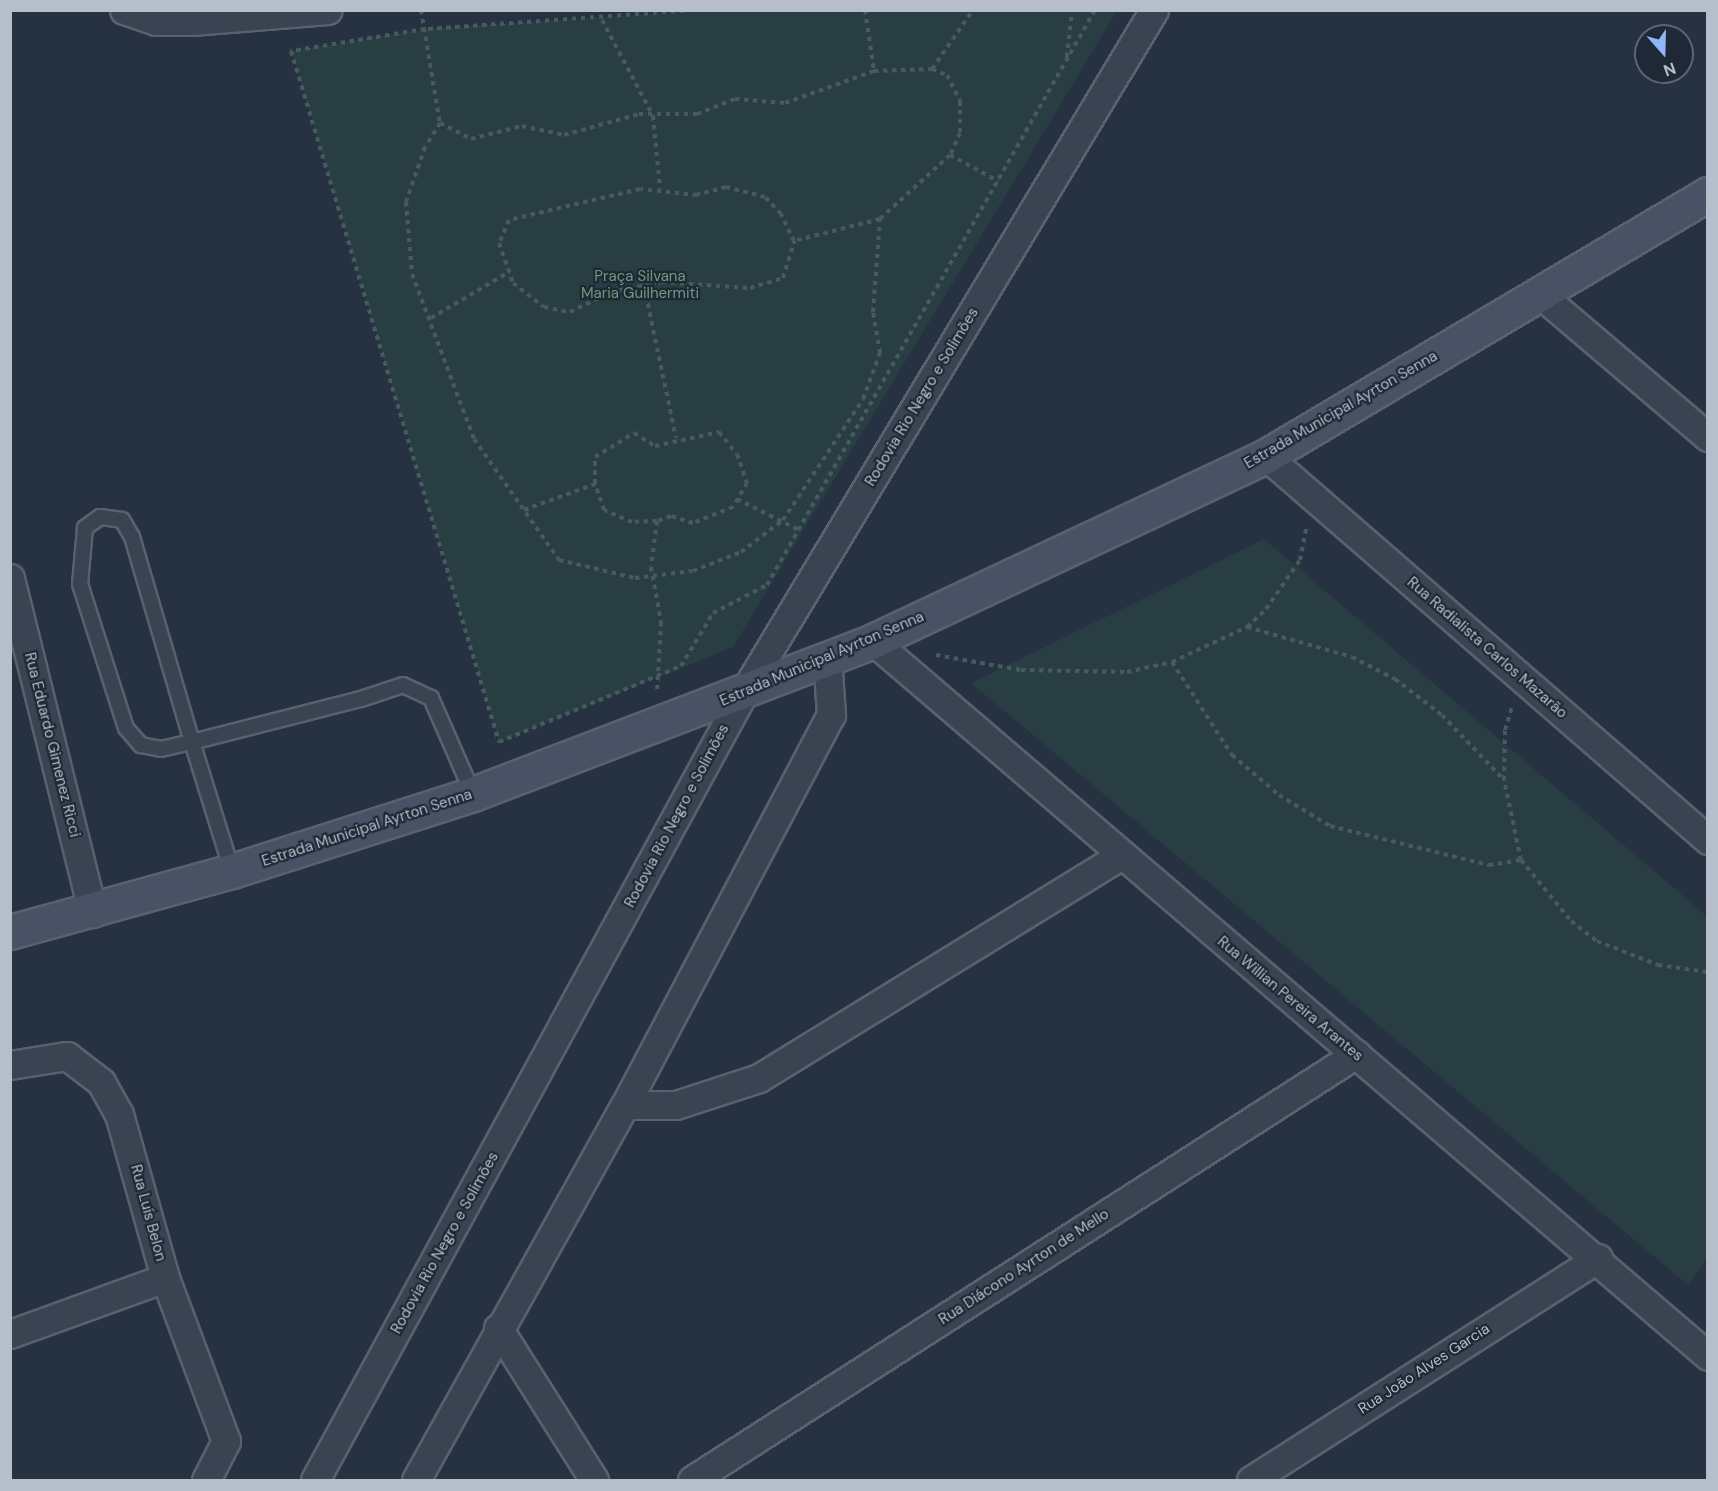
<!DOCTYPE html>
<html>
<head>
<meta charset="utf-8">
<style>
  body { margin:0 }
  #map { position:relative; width:1718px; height:1491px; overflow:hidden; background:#263141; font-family:"DM Sans",sans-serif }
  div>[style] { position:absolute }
  .green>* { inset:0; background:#283e42 }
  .path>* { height:4px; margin-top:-2px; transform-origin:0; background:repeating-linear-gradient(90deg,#475b5f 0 4.5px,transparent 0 9px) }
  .roads { filter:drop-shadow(2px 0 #58616e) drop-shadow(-2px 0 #58616e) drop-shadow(0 2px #58616e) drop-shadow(0 -2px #58616e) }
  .lane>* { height:14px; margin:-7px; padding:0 7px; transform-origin:7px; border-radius:7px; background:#3a4351 }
  .street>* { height:27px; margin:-13.5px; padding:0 13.5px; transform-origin:13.5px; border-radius:13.5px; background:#3a4351 }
  .secondary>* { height:33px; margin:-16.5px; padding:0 16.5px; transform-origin:16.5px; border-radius:16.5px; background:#495264 }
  span { translate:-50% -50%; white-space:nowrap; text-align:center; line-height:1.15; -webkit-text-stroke:4.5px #1f2836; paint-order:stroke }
  .park-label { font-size:15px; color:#6f9b7a }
  .street-label { font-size:15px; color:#b7becb }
  .frame { position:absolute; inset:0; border:12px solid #b7becb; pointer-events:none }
  .north { position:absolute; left:1634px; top:24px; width:60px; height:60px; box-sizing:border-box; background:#1f2836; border:2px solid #5c6472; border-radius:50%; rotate:160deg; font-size:16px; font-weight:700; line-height:24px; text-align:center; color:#b7becb }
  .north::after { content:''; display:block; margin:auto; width:21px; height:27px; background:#90b6f7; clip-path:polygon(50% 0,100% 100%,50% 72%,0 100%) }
</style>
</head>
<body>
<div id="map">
  <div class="green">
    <div style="clip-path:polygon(693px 11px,1117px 11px,733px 647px,499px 742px,291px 51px,425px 29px)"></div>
    <div style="clip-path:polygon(1264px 539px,1707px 916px,1707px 1259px,1688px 1285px,971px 683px)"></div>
  </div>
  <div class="path">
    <div style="left:421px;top:10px;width:115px;rotate:80.5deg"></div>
    <div style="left:440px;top:123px;width:35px;rotate:27deg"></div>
    <div style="left:471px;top:139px;width:53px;rotate:-14.3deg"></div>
    <div style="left:522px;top:126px;width:43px;rotate:12.1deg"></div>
    <div style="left:564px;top:135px;width:78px;rotate:-15.6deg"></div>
    <div style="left:639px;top:114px;width:58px"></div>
    <div style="left:697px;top:114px;width:41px;rotate:-21.5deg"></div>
    <div style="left:735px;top:99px;width:50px;rotate:4.6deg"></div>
    <div style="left:785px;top:103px;width:95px;rotate:-19.8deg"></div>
    <div style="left:874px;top:71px;width:58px;rotate:-2deg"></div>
    <div style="left:932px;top:69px;width:16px;rotate:22deg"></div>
    <div style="left:947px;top:75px;width:29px;rotate:63deg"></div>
    <div style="left:960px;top:101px;width:32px;rotate:90deg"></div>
    <div style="left:960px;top:133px;width:24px;rotate:114deg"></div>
    <div style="left:950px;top:155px;width:95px;rotate:137.6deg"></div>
    <div style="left:880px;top:219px;width:89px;rotate:165.7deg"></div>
    <div style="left:794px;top:241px;width:30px;rotate:-116deg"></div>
    <div style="left:781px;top:214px;width:23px;rotate:-133deg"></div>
    <div style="left:765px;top:197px;width:40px;rotate:-165.6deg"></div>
    <div style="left:726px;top:187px;width:30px;rotate:165deg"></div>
    <div style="left:697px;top:195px;width:57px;rotate:-174deg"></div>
    <div style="left:640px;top:189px;width:135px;rotate:166.7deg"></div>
    <div style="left:509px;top:220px;width:25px;rotate:113deg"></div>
    <div style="left:499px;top:243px;width:42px;rotate:70.7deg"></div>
    <div style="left:513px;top:283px;width:39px;rotate:38deg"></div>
    <div style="left:544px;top:307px;width:26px;rotate:11deg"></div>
    <div style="left:570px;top:312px;width:46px;rotate:-26deg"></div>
    <div style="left:611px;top:292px;width:52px;rotate:-11.1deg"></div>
    <div style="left:662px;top:282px;width:88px;rotate:3.9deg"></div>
    <div style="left:750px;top:288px;width:34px;rotate:-17deg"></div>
    <div style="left:783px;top:278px;width:39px;rotate:-73deg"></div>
    <div style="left:693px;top:10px;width:269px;rotate:175.9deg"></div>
    <div style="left:425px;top:29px;width:136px;rotate:170.7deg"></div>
    <div style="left:291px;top:51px;width:722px;rotate:73.25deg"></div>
    <div style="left:499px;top:742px;width:197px;rotate:-22.7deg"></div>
    <div style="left:681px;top:666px;width:62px;rotate:-58.9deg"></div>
    <div style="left:713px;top:613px;width:61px;rotate:-27.4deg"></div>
    <div style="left:767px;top:585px;width:662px;rotate:-60.3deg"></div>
    <div style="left:865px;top:10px;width:62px;rotate:81.6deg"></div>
    <div style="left:602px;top:20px;width:109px;rotate:62deg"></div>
    <div style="left:653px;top:116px;width:73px;rotate:84.5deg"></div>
    <div style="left:1067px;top:57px;width:47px;rotate:-83.9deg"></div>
    <div style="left:932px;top:69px;width:72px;rotate:-55.2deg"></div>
    <div style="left:440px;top:123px;width:28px;rotate:122deg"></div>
    <div style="left:425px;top:147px;width:58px;rotate:109.1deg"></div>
    <div style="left:406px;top:202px;width:72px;rotate:85.2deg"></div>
    <div style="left:412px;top:274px;width:176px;rotate:69.4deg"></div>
    <div style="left:474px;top:439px;width:148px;rotate:54.9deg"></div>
    <div style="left:559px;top:560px;width:78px;rotate:13.3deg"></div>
    <div style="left:635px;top:578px;width:58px;rotate:-6.9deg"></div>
    <div style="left:693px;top:571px;width:52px;rotate:-21.6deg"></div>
    <div style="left:741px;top:552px;width:53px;rotate:-37.3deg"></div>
    <div style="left:783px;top:520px;width:145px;rotate:-56.5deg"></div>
    <div style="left:863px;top:399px;width:49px;rotate:-69.7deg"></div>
    <div style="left:880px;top:353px;width:42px;rotate:-99.7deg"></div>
    <div style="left:873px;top:312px;width:93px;rotate:-85.7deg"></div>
    <div style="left:950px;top:155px;width:55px;rotate:28.4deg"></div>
    <div style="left:644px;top:286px;width:155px;rotate:78.1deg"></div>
    <div style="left:431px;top:318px;width:91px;rotate:-30.5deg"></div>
    <div style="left:737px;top:499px;width:69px;rotate:26.6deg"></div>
    <div style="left:524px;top:510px;width:76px;rotate:-20.1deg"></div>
    <div style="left:657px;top:521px;width:25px;rotate:178deg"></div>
    <div style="left:632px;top:522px;width:30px;rotate:-157deg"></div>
    <div style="left:604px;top:510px;width:28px;rotate:-109deg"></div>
    <div style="left:595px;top:484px;width:27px;rotate:-90deg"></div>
    <div style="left:595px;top:457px;width:46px;rotate:-31.6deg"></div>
    <div style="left:634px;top:433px;width:25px;rotate:32deg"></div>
    <div style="left:655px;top:446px;width:66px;rotate:-12.3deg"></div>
    <div style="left:719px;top:432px;width:28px;rotate:51deg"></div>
    <div style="left:737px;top:454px;width:31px;rotate:71deg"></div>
    <div style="left:747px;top:483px;width:28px;rotate:120deg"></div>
    <div style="left:733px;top:507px;width:43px;rotate:158.2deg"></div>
    <div style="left:693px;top:523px;width:23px;rotate:-162deg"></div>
    <div style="left:671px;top:516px;width:15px;rotate:160deg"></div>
    <div style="left:657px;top:521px;width:46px;rotate:97.4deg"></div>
    <div style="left:651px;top:567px;width:56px;rotate:79.7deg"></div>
    <div style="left:661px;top:622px;width:69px;rotate:93.3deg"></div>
    <div style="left:1247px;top:627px;width:109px;rotate:15.9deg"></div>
    <div style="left:1352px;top:657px;width:48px;rotate:27.1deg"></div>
    <div style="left:1395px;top:679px;width:59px;rotate:37.5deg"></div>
    <div style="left:1442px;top:715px;width:90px;rotate:46.4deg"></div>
    <div style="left:936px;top:655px;width:86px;rotate:10deg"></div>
    <div style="left:1021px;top:670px;width:106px;rotate:1.1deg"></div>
    <div style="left:1127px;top:672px;width:46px;rotate:-12.5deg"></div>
    <div style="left:1172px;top:662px;width:83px;rotate:-25deg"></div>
    <div style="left:1247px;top:627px;width:26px;rotate:-43deg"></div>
    <div style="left:1266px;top:609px;width:60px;rotate:-55.2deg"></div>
    <div style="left:1300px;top:560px;width:32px;rotate:-79deg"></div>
    <div style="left:1172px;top:662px;width:111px;rotate:57.2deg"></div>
    <div style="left:1232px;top:755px;width:62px;rotate:40.4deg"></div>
    <div style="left:1279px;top:795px;width:60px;rotate:31.3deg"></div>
    <div style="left:1330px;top:826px;width:164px;rotate:13.8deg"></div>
    <div style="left:1489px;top:865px;width:32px;rotate:-9deg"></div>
    <div style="left:1521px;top:860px;width:82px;rotate:-102deg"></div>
    <div style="left:1504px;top:780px;width:50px;rotate:-88.9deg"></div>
    <div style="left:1505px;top:730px;width:24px;rotate:-73deg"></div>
    <div style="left:1521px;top:860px;width:79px;rotate:50.7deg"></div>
    <div style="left:1571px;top:921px;width:33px;rotate:38deg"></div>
    <div style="left:1597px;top:941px;width:66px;rotate:21.5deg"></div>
    <div style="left:1658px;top:965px;width:50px;rotate:8deg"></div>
  </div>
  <div class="roads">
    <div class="lane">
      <div style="left:232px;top:871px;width:135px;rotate:-107.2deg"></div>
      <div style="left:192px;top:742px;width:214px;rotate:-106.3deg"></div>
      <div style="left:132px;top:537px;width:20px;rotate:-120deg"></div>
      <div style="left:122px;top:520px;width:22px;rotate:-172deg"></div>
      <div style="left:100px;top:517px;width:19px;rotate:144deg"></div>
      <div style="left:85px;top:528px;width:56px;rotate:95.1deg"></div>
      <div style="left:80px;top:584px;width:151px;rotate:72.3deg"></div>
      <div style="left:126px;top:728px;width:23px;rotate:49deg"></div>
      <div style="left:141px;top:745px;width:20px;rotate:11deg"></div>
      <div style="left:161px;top:749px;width:32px;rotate:-13deg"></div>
      <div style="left:192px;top:742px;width:174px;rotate:-14.3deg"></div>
      <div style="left:361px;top:699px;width:44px;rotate:-18.4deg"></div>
      <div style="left:403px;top:685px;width:31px;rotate:25deg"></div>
      <div style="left:431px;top:698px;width:105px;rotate:66.4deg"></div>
    </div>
    <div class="street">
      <div style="left:124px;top:10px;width:34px;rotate:19deg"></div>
      <div style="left:156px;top:21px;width:36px"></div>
      <div style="left:192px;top:21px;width:136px;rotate:-4.6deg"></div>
      <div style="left:1541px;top:295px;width:219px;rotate:40.4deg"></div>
      <div style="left:1266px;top:456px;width:586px;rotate:40.98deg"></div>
      <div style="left:10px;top:578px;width:345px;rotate:76.1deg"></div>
      <div style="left:873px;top:641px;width:1099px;rotate:40.57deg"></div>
      <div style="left:10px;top:1065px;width:58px;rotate:-9deg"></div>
      <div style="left:67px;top:1056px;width:43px;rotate:37.4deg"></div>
      <div style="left:101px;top:1082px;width:37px;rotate:61deg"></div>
      <div style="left:119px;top:1114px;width:170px;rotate:74.3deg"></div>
      <div style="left:165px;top:1278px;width:174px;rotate:69.5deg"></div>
      <div style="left:226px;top:1441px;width:44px;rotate:117.1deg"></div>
      <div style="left:625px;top:1105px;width:51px"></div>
      <div style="left:676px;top:1105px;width:87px;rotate:-18deg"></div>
      <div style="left:759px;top:1078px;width:425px;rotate:-31.6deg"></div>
      <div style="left:498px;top:1328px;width:180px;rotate:57.7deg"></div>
      <div style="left:10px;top:1334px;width:165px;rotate:-19.9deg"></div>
      <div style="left:315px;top:1480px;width:897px;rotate:-61.44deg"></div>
      <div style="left:744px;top:692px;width:796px;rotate:-58.99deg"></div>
      <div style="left:416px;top:1480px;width:429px;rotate:-60.9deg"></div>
      <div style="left:625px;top:1105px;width:441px;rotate:-62.2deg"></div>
      <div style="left:831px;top:715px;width:58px;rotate:-93.9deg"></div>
      <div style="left:692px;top:1480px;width:789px;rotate:-32.68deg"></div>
      <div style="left:1251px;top:1480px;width:412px;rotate:-32.6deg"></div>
    </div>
    <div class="secondary">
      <div style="left:10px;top:932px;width:230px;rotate:-15.4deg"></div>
      <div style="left:232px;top:871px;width:253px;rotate:-17.7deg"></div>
      <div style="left:473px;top:794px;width:428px;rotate:-20.9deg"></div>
      <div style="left:873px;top:641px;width:434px;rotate:-25.2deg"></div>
      <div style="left:1266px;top:456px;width:514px;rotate:-30.66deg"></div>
    </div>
  </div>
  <div class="park-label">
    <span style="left:640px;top:285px">Praça Silvana<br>Maria Guilhermiti</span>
  </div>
  <div class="street-label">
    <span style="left:922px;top:397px;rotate:-59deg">Rodovia Rio Negro e Solimões</span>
    <span style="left:1341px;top:410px;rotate:-30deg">Estrada Municipal Ayrton Senna</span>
    <span style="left:1487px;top:648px;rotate:41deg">Rua Radialista Carlos Mazarão</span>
    <span style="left:822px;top:659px;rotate:-23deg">Estrada Municipal Ayrton Senna</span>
    <span style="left:52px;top:745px;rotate:76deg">Rua Eduardo Gimenez Ricci</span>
    <span style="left:677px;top:816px;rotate:-62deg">Rodovia Rio Negro e Solimões</span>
    <span style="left:367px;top:828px;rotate:-18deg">Estrada Municipal Ayrton Senna</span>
    <span style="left:1290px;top:999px;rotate:40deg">Rua Willian Pereira Arantes</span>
    <span style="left:148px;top:1213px;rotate:75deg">Rua Luís Belon</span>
    <span style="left:445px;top:1243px;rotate:-61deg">Rodovia Rio Negro e Solimões</span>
    <span style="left:1024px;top:1267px;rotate:-33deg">Rua Diácono Ayrton de Mello</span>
    <span style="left:1424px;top:1369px;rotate:-33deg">Rua João Alves Garcia</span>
  </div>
  <div class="frame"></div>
  <div class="north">N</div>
</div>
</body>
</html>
